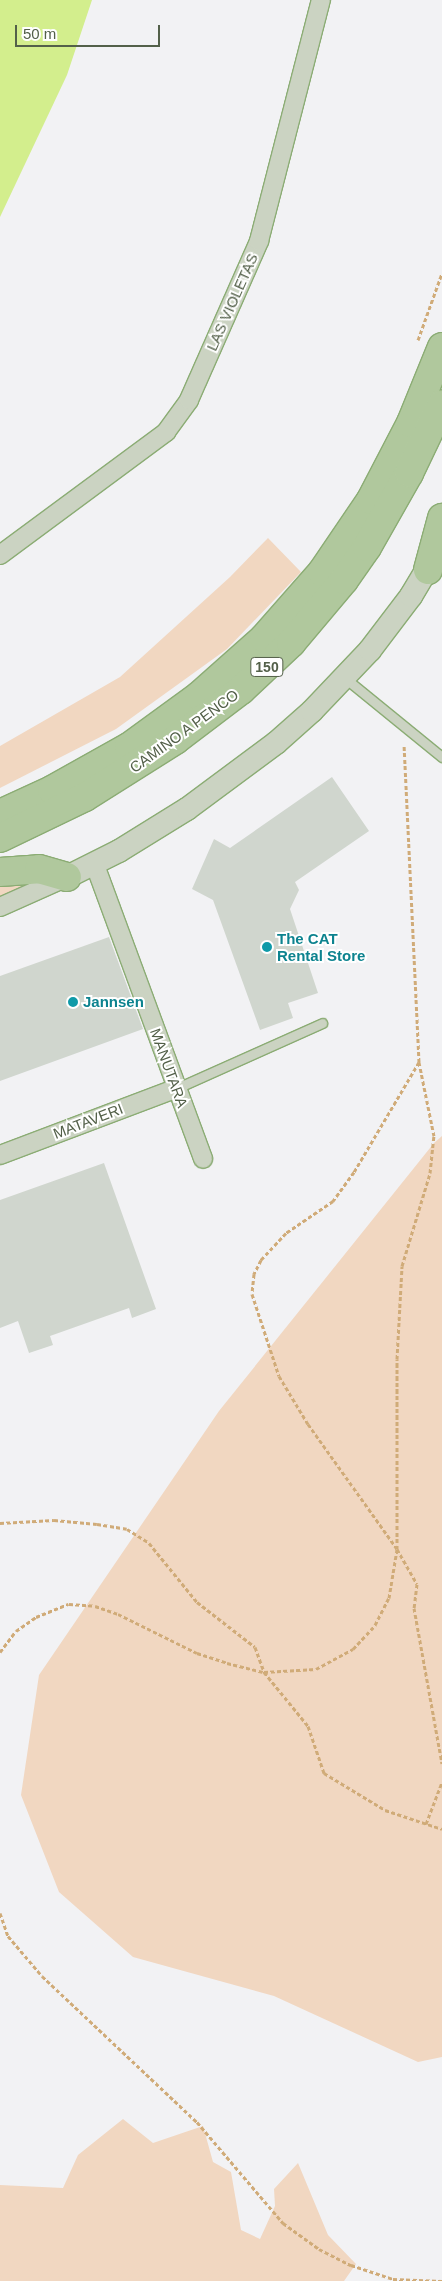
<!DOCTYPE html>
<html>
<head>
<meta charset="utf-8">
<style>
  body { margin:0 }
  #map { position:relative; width:442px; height:2281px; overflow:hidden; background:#f2f2f4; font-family:Arial,sans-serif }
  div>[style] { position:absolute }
  .green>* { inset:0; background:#f1d7c1 }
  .water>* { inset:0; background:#d3ee8d }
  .building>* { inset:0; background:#d0d6ce }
  .path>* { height:3px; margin-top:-1.5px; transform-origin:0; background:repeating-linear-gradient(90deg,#d0ab78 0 4px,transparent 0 6.5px) }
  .roads { filter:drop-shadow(1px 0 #8bac74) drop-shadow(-1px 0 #8bac74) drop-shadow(0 1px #8bac74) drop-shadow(0 -1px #8bac74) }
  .service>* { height:9px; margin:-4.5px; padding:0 4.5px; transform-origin:4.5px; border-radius:4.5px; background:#cbd3c2 }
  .minor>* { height:18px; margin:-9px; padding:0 9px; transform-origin:9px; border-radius:9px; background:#cbd3c2 }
  .tertiary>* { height:22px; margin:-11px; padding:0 11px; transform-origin:11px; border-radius:11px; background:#cbd3c2 }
  .trunk>* { height:28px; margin:-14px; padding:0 14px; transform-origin:14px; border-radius:14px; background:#b0c89d }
  .dots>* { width:14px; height:14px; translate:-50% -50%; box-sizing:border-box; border:2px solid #fff; border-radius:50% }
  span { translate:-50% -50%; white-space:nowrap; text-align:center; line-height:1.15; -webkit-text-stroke:4px #fff; paint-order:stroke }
  .shield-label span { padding:1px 4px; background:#fff; border:1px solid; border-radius:4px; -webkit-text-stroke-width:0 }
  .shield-label { font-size:14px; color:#536049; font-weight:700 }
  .street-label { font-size:15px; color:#536049 }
  .culture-label { font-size:15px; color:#0d838f; font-weight:700 }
  .left { translate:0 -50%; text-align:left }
  .scale { position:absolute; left:15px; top:25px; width:145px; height:22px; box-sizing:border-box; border:2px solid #536049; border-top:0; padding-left:6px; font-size:15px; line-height:18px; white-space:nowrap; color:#536049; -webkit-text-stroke:4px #fff; paint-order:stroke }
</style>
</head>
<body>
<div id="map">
  <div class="green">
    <div style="clip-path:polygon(268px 538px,301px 572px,227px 649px,116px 729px,0 788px,0 746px,120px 677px,230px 577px)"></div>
    <div style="clip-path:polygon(19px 882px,30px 883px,0 898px,0 887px)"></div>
    <div style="clip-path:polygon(442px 1136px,442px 2057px,418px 2062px,274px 1996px,133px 1957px,59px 1892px,21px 1795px,39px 1675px,219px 1411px,434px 1143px)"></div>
    <div style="clip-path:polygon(123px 2119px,153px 2143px,203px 2126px,213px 2162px,231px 2172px,241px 2230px,260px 2239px,275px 2206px,274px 2189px,298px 2163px,328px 2235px,356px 2264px,344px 2281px,0 2281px,0 2185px,63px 2188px,78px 2155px)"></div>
  </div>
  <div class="water">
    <div style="clip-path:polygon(0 0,92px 0,67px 75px,0 217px)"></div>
  </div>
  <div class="building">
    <div style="clip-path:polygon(332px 777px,369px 831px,295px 882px,299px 890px,290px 909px,318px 993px,288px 1003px,293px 1018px,260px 1030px,213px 900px,192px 889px,214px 839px,230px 848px)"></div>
    <div style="clip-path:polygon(109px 937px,143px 1029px,0 1081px,0 976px)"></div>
    <div style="clip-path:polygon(104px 1163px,156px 1309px,132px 1318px,129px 1308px,50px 1336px,53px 1345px,29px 1353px,18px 1321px,0 1328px,0 1200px)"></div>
  </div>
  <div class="path">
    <div style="left:418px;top:340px;width:71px;rotate:-70.3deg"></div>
    <div style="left:419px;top:1062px;width:128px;rotate:120.6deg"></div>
    <div style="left:354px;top:1172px;width:36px;rotate:126deg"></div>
    <div style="left:333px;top:1201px;width:57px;rotate:145.8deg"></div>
    <div style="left:286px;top:1233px;width:37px;rotate:133deg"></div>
    <div style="left:261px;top:1260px;width:16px;rotate:117deg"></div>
    <div style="left:254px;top:1274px;width:20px;rotate:96deg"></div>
    <div style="left:252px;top:1294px;width:86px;rotate:71.8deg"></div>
    <div style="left:279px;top:1376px;width:56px;rotate:58.9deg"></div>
    <div style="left:308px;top:1424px;width:153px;rotate:54.5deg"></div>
    <div style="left:397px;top:1549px;width:40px;rotate:60.3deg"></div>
    <div style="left:417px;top:1584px;width:24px;rotate:97deg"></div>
    <div style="left:414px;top:1608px;width:158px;rotate:79.8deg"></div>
    <div style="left:0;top:1523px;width:54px;rotate:-3.2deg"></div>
    <div style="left:54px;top:1520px;width:43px;rotate:5.3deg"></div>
    <div style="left:97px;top:1524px;width:30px;rotate:9deg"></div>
    <div style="left:127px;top:1529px;width:26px;rotate:32deg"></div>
    <div style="left:149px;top:1543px;width:76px;rotate:50.9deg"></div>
    <div style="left:197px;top:1602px;width:73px;rotate:37.8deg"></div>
    <div style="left:255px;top:1647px;width:27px;rotate:70deg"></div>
    <div style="left:264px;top:1672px;width:70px;rotate:50.8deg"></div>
    <div style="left:308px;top:1726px;width:50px;rotate:71.2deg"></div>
    <div style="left:324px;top:1773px;width:71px;rotate:31.2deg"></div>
    <div style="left:385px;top:1810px;width:60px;rotate:18.4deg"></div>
    <div style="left:0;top:1652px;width:26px;rotate:-53deg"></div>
    <div style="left:16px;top:1631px;width:24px;rotate:-35deg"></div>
    <div style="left:36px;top:1617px;width:35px;rotate:-22deg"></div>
    <div style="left:69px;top:1604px;width:26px;rotate:4deg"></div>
    <div style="left:95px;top:1606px;width:24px;rotate:19deg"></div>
    <div style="left:118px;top:1614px;width:88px;rotate:26.3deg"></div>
    <div style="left:197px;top:1653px;width:32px;rotate:18deg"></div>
    <div style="left:227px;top:1663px;width:38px;rotate:14deg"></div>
    <div style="left:264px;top:1672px;width:52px;rotate:-3.3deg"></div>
    <div style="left:316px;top:1669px;width:42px;rotate:-28.4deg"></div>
    <div style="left:353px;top:1649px;width:33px;rotate:-47deg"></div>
    <div style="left:375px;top:1625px;width:30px;rotate:-63deg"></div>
    <div style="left:389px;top:1598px;width:50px;rotate:-80.7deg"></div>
    <div style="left:397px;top:1549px;width:190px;rotate:-90deg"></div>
    <div style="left:397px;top:1359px;width:93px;rotate:-86.9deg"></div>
    <div style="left:402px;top:1266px;width:97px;rotate:-73.2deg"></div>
    <div style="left:430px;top:1173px;width:37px;rotate:-84deg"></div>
    <div style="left:434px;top:1136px;width:76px;rotate:-101.5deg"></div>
    <div style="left:419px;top:1062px;width:317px;rotate:-92.7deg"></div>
    <div style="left:426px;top:1824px;width:45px;rotate:-69.1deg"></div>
    <div style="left:0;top:1913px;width:24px;rotate:71deg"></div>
    <div style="left:8px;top:1936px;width:52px;rotate:49.6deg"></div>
    <div style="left:42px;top:1976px;width:213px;rotate:43.3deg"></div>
    <div style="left:197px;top:2122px;width:133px;rotate:49.6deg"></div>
    <div style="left:283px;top:2223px;width:44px;rotate:35.8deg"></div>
    <div style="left:319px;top:2249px;width:36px;rotate:27deg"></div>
    <div style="left:351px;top:2265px;width:44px;rotate:18.4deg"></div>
    <div style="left:393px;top:2279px;width:49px;rotate:2.3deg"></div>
  </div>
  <div class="roads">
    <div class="service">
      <div style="left:345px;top:678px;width:125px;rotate:39.2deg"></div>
      <div style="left:177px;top:1088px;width:159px;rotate:-24.1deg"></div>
    </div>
    <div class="minor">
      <div style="left:0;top:555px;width:207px;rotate:-36.5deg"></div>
      <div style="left:166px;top:432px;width:39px;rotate:-54deg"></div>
      <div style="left:189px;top:400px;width:174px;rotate:-66.2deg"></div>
      <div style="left:259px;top:241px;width:249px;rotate:-75.6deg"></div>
      <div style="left:95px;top:865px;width:313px;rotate:69.8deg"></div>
      <div style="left:0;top:907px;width:73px;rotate:-24.1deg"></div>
      <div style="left:0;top:1155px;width:189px;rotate:-20.7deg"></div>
    </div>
    <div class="tertiary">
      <div style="left:67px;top:877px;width:58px;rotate:-26.6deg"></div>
      <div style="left:119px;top:851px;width:80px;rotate:-31.7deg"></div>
      <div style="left:187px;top:809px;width:111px;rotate:-36.6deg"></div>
      <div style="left:276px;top:743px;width:48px;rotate:-41.6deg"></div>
      <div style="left:312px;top:711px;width:84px;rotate:-46.4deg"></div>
      <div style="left:370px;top:650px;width:68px;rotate:-52.8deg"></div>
      <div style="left:411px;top:596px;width:49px;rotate:-59.2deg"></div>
    </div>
    <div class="trunk">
      <div style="left:428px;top:570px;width:54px;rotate:-74.9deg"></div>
      <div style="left:0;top:814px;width:57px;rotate:-24.8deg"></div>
      <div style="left:52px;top:790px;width:88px;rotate:-29.2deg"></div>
      <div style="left:129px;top:747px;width:87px;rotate:-36.1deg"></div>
      <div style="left:199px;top:696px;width:87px;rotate:-41.7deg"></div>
      <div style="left:264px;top:638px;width:88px;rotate:-48.7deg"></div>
      <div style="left:322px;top:572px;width:87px;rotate:-55.8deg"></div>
      <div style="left:371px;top:500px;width:87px;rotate:-62.5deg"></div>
      <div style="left:411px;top:423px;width:82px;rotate:-67.8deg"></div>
      <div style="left:0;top:838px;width:94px;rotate:-25.8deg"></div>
      <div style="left:85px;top:797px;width:107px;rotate:-32.3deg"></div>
      <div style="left:175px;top:740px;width:83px;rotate:-37.1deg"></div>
      <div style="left:241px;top:690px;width:69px;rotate:-43.2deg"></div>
      <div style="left:291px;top:643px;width:82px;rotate:-49.9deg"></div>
      <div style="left:344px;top:580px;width:40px;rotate:-55.1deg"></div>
      <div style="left:367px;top:547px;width:85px;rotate:-60.4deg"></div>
      <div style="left:409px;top:473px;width:76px;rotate:-64.4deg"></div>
      <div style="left:0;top:872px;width:39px;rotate:-4deg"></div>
      <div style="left:39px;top:869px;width:29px;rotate:16deg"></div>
    </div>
  </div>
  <div class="dots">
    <div style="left:267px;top:947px;background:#0f9aa8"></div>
    <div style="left:73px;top:1002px;background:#0f9aa8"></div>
  </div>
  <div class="shield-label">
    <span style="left:267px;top:667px">150</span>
  </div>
  <div class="street-label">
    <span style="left:232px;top:302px;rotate:-66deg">LAS VIOLETAS</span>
    <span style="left:184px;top:731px;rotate:-36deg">CAMINO A PENCO</span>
    <span style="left:169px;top:1068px;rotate:70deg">MANUTARA</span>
    <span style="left:88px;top:1121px;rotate:-21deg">MATAVERI</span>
  </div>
  <div class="culture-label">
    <span class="left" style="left:277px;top:947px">The CAT<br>Rental Store</span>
    <span class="left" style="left:83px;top:1002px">Jannsen</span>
  </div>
  <div class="scale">50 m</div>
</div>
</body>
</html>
